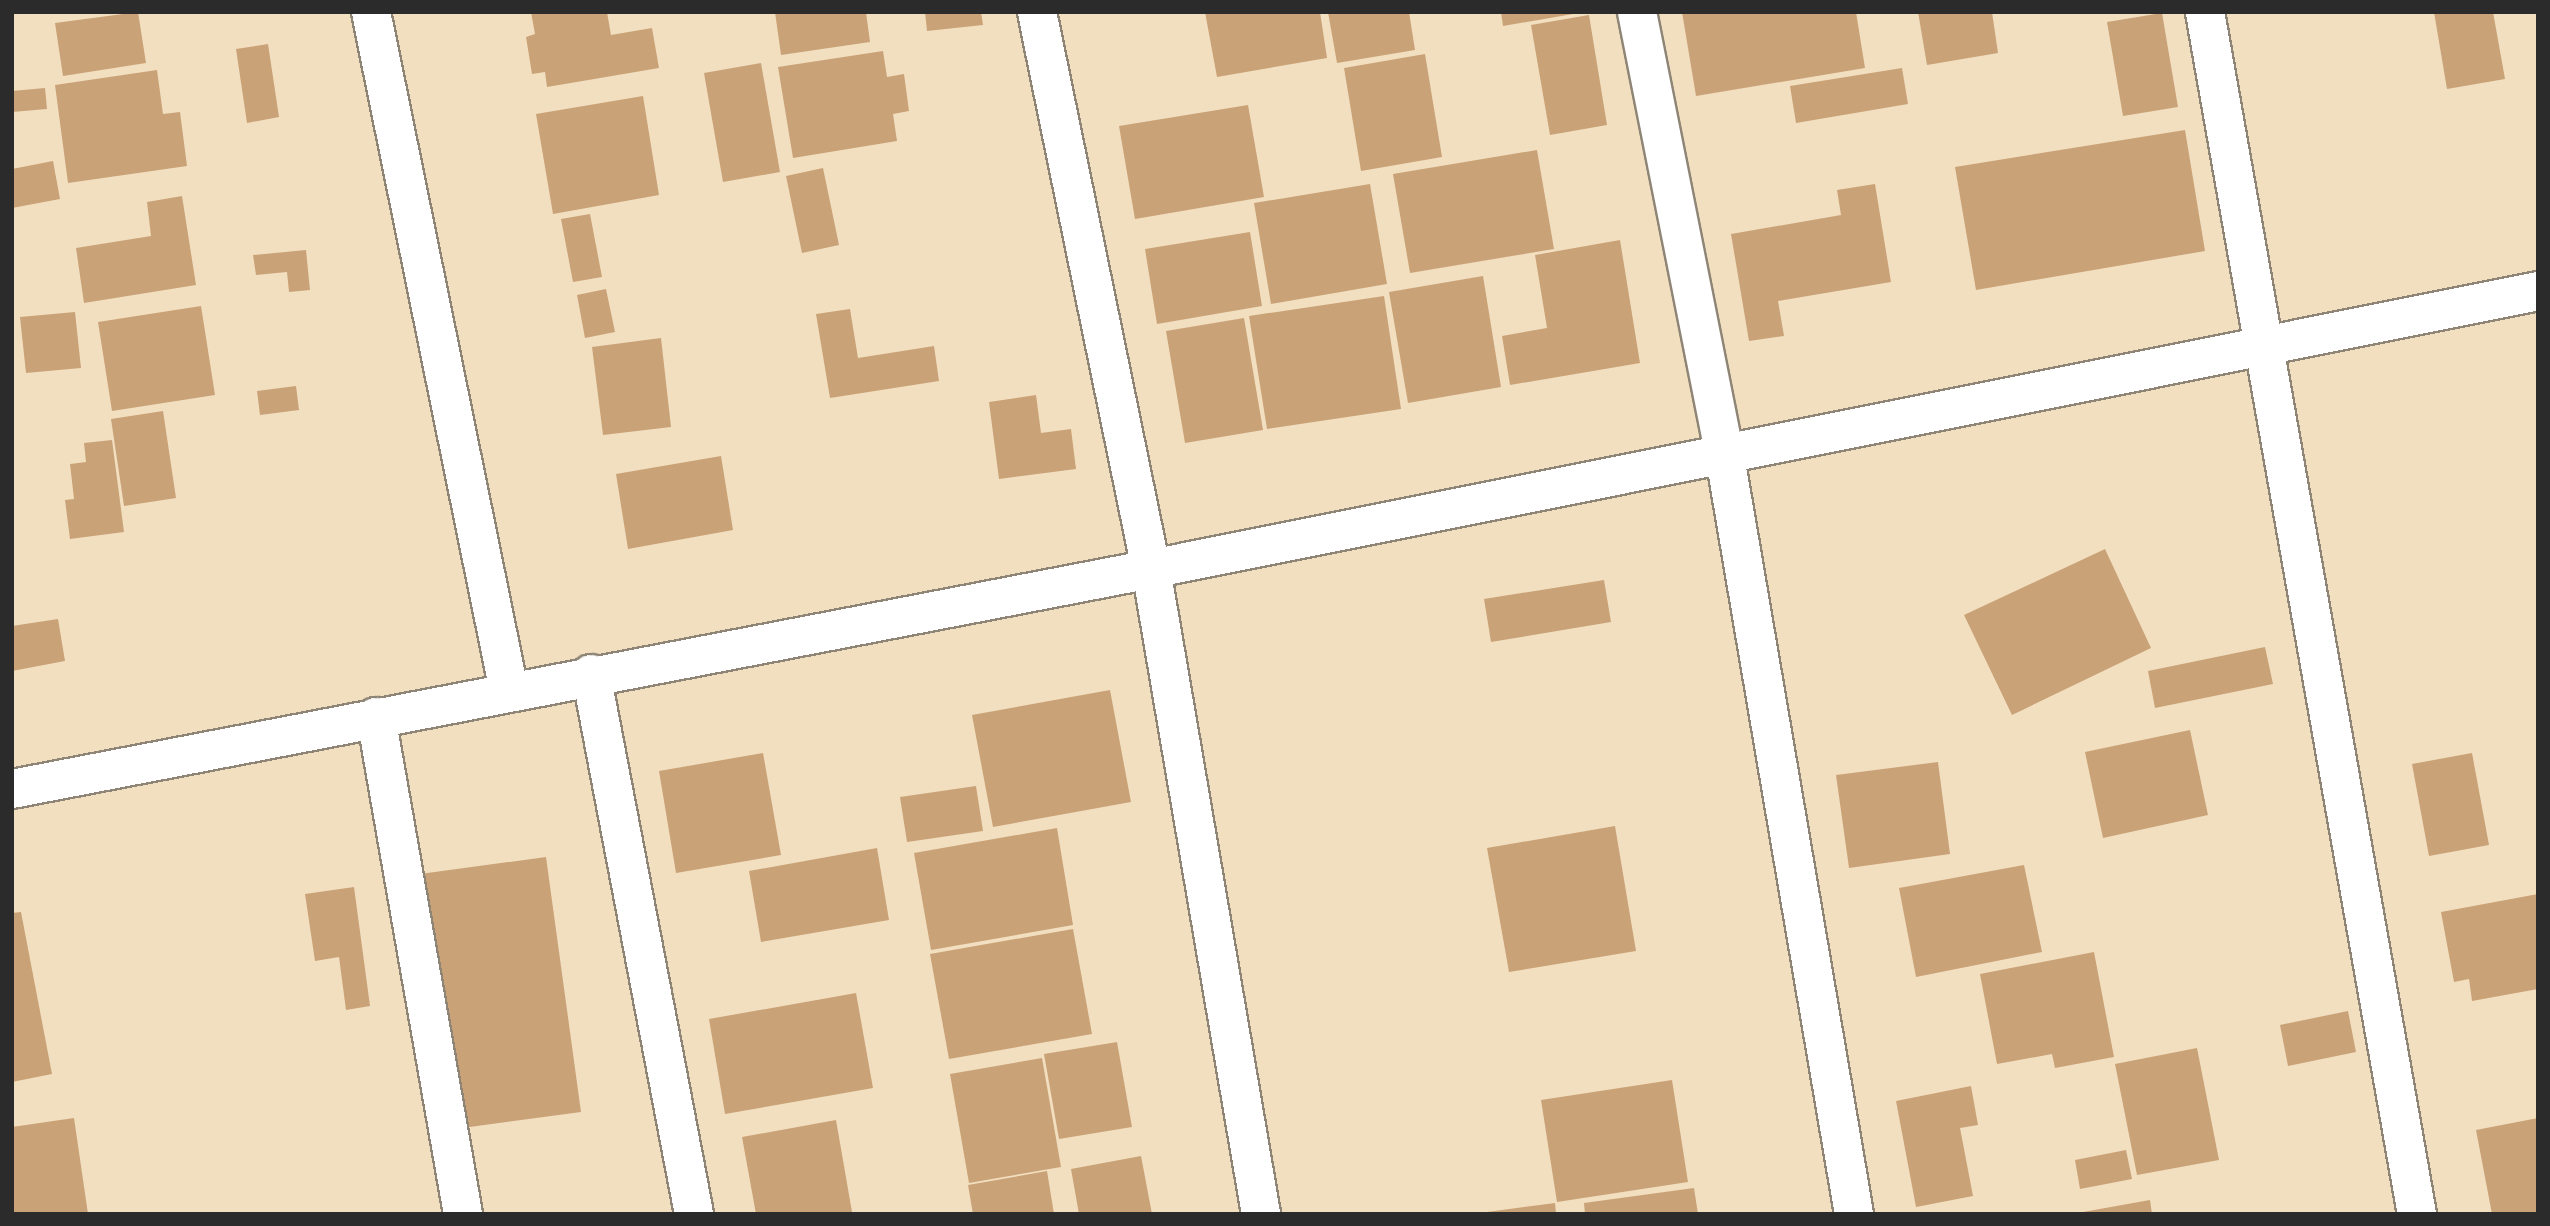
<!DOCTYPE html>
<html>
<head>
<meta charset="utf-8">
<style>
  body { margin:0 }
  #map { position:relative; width:2550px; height:1226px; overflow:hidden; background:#f2dfc0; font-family:"Gochi Hand",sans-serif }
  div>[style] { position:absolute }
  .building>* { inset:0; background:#caa277 }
  .roads { filter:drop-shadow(2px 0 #8e8576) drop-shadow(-2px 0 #8e8576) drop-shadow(0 2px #8e8576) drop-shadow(0 -2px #8e8576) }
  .minor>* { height:38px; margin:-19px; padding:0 19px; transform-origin:19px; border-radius:19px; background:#fff }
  span { translate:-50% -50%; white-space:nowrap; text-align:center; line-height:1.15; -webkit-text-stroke:5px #fcf5e5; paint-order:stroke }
  .frame { position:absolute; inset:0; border:14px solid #2b2b2b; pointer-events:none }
</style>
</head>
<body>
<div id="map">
  <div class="building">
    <div style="clip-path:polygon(138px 12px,146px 63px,63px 76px,55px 23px)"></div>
    <div style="clip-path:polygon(531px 12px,607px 12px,611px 35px,652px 28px,659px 68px,547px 87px,545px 72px,532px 74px,526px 37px,535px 34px)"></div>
    <div style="clip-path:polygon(775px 12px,866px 12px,870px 42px,781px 55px)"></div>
    <div style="clip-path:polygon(925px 12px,981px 12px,983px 25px,927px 31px)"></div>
    <div style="clip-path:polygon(1205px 12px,1320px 12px,1327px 58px,1217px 77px)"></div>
    <div style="clip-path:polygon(1328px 12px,1409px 12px,1415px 50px,1337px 63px)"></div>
    <div style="clip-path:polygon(1501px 12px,1573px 12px,1573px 14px,1503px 26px)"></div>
    <div style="clip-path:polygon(1682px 12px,1856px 12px,1865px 68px,1696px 96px)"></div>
    <div style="clip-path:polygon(1918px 12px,1992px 12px,1998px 53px,1927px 65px)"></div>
    <div style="clip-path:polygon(2434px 12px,2493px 12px,2505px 79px,2447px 89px)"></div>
    <div style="clip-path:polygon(2162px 13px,2178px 107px,2123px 116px,2107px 22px)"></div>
    <div style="clip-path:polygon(1589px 15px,1607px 125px,1550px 135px,1531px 25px)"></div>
    <div style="clip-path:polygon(268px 44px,279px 117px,247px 123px,236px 49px)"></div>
    <div style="clip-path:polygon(883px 51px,887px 77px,904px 74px,909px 111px,893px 114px,897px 141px,793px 158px,778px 67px)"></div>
    <div style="clip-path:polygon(1425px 54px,1442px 157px,1361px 171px,1344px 68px)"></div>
    <div style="clip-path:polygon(761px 63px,780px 172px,723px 182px,704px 73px)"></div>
    <div style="clip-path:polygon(1902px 68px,1908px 104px,1796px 123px,1790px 86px)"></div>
    <div style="clip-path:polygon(157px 70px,163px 114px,180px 112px,187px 166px,68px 183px,55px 85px)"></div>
    <div style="clip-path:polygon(45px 88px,47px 109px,12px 112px,12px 91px)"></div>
    <div style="clip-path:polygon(643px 96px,659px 195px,553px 214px,536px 114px)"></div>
    <div style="clip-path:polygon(1248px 105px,1264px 197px,1135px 219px,1119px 126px)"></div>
    <div style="clip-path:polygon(2185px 130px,2205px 251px,1976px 290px,1955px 167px)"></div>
    <div style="clip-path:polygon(1537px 150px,1554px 249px,1410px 273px,1393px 174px)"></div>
    <div style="clip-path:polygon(53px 161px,60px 199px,12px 208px,12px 169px)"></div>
    <div style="clip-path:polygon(823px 168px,839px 245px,802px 253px,786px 176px)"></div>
    <div style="clip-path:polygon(1370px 184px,1387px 284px,1271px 304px,1254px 203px)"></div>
    <div style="clip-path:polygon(1875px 184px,1891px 282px,1778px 301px,1784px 336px,1749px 341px,1731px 234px,1841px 215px,1837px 190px)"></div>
    <div style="clip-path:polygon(182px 196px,196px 285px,84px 303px,76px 248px,151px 236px,147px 202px)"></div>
    <div style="clip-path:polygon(590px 214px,602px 277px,573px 282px,561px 219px)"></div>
    <div style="clip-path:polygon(1250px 232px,1262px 306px,1157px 324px,1145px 249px)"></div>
    <div style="clip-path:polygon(1620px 240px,1640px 363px,1510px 385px,1502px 336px,1547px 328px,1535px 255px)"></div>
    <div style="clip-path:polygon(306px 250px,310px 290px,289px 292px,287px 272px,256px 275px,253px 255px)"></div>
    <div style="clip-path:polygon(1483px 276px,1501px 387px,1408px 403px,1389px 292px)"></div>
    <div style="clip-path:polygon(606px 289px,615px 332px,585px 338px,577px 295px)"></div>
    <div style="clip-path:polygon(1384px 296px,1401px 409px,1267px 429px,1249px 316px)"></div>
    <div style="clip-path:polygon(201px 306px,215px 395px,112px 411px,98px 322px)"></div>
    <div style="clip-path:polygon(850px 309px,858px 358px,934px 346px,939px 381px,830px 398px,816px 314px)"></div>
    <div style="clip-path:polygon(75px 312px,81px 368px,26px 373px,20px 317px)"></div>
    <div style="clip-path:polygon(1244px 318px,1263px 430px,1185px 443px,1166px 331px)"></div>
    <div style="clip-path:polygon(661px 338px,671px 427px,603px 435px,592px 347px)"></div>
    <div style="clip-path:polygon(296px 386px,299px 410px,260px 415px,257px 391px)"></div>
    <div style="clip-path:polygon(1036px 395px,1041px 433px,1071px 429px,1076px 469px,999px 479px,989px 402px)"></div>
    <div style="clip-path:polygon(163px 411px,176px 498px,124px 506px,111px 419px)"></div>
    <div style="clip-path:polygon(112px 440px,124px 532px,70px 539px,65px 500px,74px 499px,70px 464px,86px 462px,84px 443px)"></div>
    <div style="clip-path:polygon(721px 456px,733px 530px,628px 549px,616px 474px)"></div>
    <div style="clip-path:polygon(2105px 549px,2151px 648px,2012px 715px,1964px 615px)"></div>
    <div style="clip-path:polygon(1604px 580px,1611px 622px,1491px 642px,1484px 599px)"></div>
    <div style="clip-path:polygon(58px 619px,65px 661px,12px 671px,12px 626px)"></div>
    <div style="clip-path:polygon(2265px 647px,2273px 684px,2155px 708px,2148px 671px)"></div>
    <div style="clip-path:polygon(1110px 690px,1131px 802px,993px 827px,972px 715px)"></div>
    <div style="clip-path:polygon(2190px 730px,2208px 815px,2103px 838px,2085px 752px)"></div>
    <div style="clip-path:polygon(763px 753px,781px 855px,676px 873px,659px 771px)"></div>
    <div style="clip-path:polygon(2472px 753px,2489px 845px,2429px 856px,2412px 764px)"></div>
    <div style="clip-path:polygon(1938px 762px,1950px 854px,1849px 868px,1836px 775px)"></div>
    <div style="clip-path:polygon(976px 786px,983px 831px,907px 842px,900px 797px)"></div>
    <div style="clip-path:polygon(1615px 826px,1636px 951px,1509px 972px,1487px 848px)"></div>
    <div style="clip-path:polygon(1057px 828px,1073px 925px,931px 950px,914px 853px)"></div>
    <div style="clip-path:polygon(877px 848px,889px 920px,761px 942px,749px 871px)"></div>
    <div style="clip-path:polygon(546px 857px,581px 1112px,455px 1129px,420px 874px)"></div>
    <div style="clip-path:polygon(2024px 865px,2042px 952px,1916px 977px,1899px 888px)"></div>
    <div style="clip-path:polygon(354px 887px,370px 1006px,346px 1010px,339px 957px,315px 961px,305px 894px)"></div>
    <div style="clip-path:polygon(2538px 894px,2538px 989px,2472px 1001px,2469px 979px,2454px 982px,2441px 912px)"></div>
    <div style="clip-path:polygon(21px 912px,52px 1074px,12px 1082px,12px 913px)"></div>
    <div style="clip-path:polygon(1073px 929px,1092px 1034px,949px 1059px,930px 954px)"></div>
    <div style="clip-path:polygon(2094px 952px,2114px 1057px,2055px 1068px,2052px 1054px,1997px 1064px,1980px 974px)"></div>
    <div style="clip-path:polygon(856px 993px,873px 1088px,725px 1114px,709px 1019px)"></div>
    <div style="clip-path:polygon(2348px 1011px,2356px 1052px,2288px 1066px,2280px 1025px)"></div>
    <div style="clip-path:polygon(1117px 1042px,1132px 1127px,1059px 1139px,1044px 1054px)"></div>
    <div style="clip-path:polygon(2197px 1048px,2219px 1160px,2137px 1175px,2115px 1064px)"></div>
    <div style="clip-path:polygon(1042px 1058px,1061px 1167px,969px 1183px,950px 1074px)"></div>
    <div style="clip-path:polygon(1672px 1080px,1688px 1182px,1557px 1202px,1541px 1100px)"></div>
    <div style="clip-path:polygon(1971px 1086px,1978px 1125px,1960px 1128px,1973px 1196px,1916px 1207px,1896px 1101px)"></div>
    <div style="clip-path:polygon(74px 1118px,88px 1214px,12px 1214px,12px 1127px)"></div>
    <div style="clip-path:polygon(2538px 1118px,2538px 1214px,2492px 1214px,2476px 1130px)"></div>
    <div style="clip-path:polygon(836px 1120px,852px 1212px,756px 1214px,742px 1137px)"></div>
    <div style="clip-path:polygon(2126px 1150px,2132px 1179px,2080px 1189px,2075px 1160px)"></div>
    <div style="clip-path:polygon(1141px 1156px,1152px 1214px,1079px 1214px,1071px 1169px)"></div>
    <div style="clip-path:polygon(1047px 1171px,1054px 1214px,973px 1214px,968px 1185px)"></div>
    <div style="clip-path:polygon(1694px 1188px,1698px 1214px,1585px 1214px,1584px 1203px)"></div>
    <div style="clip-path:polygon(2150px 1200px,2152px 1214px,2083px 1214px,2083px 1212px)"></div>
    <div style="clip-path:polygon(1555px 1203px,1556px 1214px,1488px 1214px,1487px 1212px)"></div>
  </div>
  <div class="roads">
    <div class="minor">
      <div style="left:371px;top:12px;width:693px;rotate:78.51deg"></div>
      <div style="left:1037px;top:12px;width:569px;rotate:78.43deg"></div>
      <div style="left:1151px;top:569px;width:654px;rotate:80.32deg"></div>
      <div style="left:1637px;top:12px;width:448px;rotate:78.8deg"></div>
      <div style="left:1724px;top:451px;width:774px;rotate:80.33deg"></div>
      <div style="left:2205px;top:12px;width:1221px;rotate:80deg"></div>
      <div style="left:591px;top:674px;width:550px;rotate:79.2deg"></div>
      <div style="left:376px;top:717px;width:505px;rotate:80.07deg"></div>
      <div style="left:12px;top:789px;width:1160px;rotate:-10.93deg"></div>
      <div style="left:1151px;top:569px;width:1415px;rotate:-11.33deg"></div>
    </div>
  </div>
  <div class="frame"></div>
</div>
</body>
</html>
